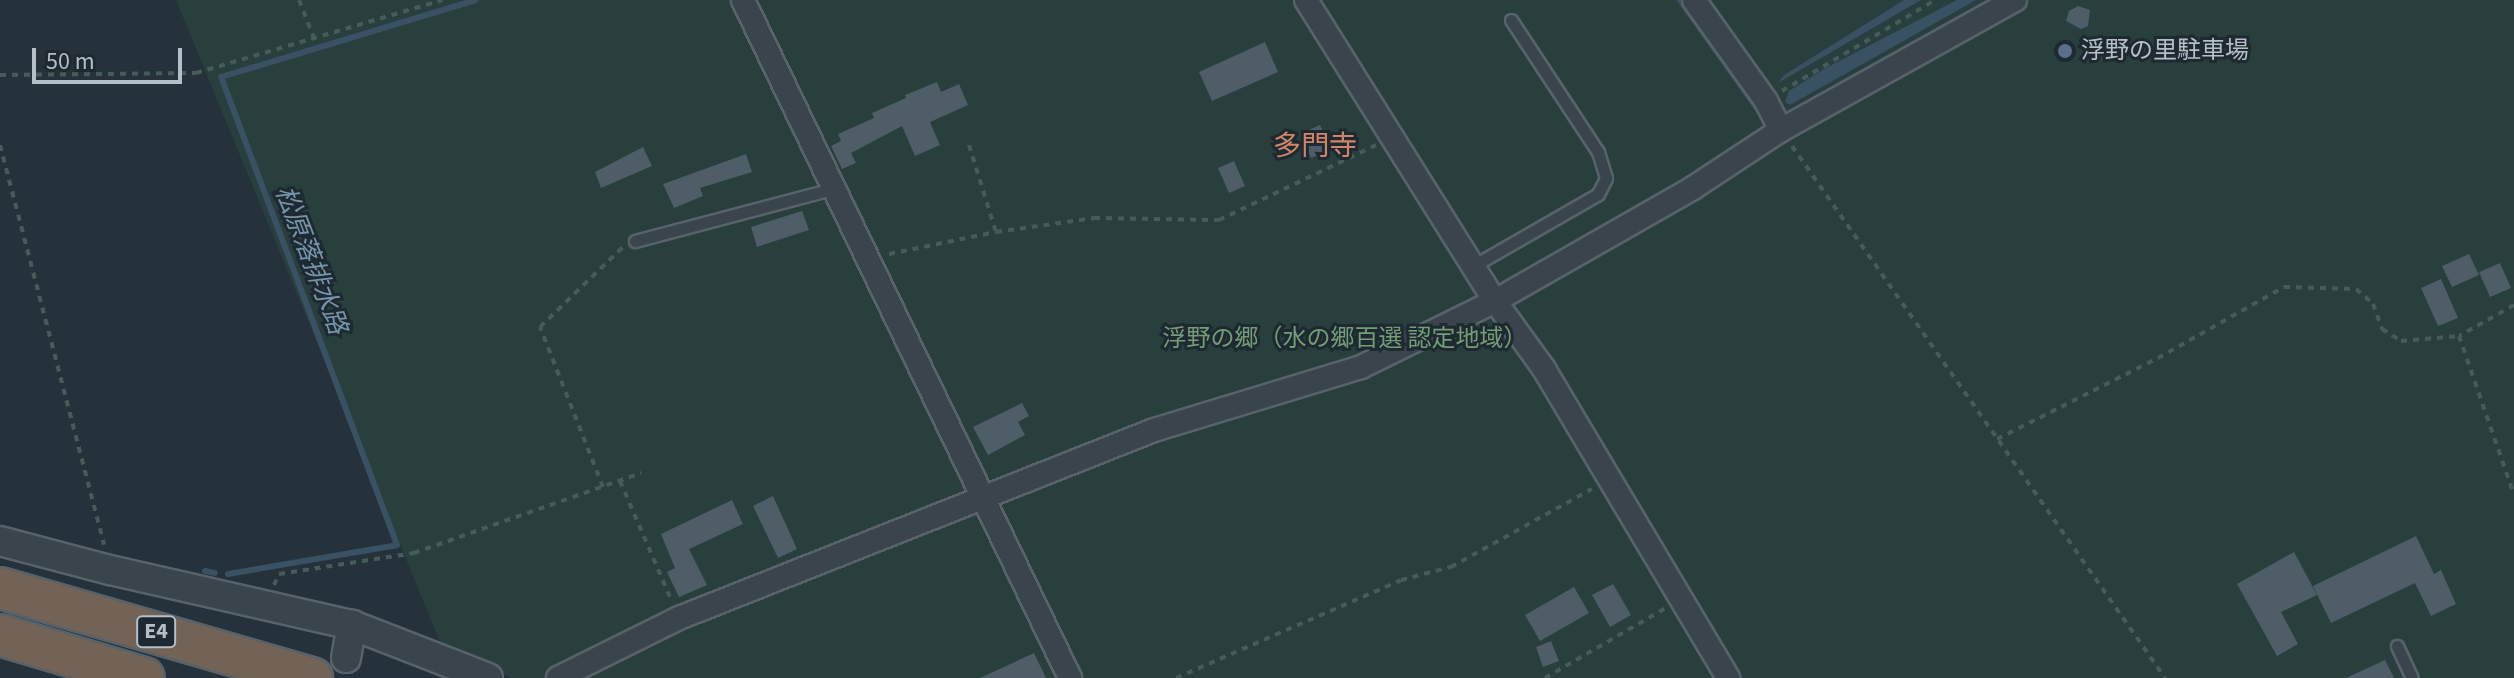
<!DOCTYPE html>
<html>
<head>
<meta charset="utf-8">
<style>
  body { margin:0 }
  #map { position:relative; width:2514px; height:678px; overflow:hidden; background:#25323c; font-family:"Source Sans 3","Noto Sans JP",sans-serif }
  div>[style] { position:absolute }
  .green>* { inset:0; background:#283f3e }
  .water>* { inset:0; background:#395163 }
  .stream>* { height:6px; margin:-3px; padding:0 3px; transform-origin:3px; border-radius:3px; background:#395163 }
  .building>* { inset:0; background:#4e5d67 }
  .path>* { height:4px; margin-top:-2px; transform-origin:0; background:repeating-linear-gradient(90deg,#475b5b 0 6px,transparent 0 12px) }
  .roads { filter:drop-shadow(2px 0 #57626a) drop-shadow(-2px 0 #57626a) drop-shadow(0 2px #57626a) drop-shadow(0 -2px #57626a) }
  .service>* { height:11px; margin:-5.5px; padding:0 5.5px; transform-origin:5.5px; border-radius:5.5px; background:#39444c }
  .minor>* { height:22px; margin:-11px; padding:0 11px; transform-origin:11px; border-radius:11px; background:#39444c }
  .tertiary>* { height:28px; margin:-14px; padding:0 14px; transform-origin:14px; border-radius:14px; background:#39444c }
  .motorway>* { height:40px; margin:-20px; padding:0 20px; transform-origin:20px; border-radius:20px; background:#726356 }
  .dots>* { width:22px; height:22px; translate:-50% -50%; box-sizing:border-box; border:4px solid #1e2931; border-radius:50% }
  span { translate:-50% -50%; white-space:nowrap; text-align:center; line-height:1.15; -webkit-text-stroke:6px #1e2931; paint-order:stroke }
  .shield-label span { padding:2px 6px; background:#1e2931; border:2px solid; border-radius:6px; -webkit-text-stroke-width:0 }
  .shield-label { font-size:22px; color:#b4bfc8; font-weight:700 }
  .poi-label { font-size:24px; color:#b4bfc8 }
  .left { translate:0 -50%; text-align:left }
  .park-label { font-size:24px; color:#749c77 }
  .water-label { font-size:26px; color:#7694aa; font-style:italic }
  .quarter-label { font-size:28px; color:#cf8668 }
  .scale { position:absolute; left:32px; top:48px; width:150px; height:36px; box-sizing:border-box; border:4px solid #b4bfc8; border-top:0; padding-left:10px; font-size:24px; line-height:28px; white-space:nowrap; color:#b4bfc8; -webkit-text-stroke:6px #1e2931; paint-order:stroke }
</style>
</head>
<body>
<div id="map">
  <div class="green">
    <div style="clip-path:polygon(176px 0,2514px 0,2514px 678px,512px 678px,443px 649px)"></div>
  </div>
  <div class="water">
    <div style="clip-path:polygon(1904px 0,1921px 0,1778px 83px,1784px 75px)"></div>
    <div style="clip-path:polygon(1957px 0,1976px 0,1790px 105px,1785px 102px,1789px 91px,1824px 69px)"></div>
  </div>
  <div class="stream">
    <div style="left:1680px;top:0;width:140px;rotate:54.6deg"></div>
    <div style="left:205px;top:571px;width:10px;rotate:11deg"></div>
    <div style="left:228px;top:574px;width:171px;rotate:-9.7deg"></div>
    <div style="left:397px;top:545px;width:500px;rotate:-110.6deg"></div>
    <div style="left:221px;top:77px;width:266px;rotate:-16.8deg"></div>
  </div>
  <div class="building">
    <div style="clip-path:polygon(2078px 6px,2090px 10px,2088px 26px,2081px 29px,2066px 21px,2069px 11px)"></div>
    <div style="clip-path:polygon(1265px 42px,1278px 72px,1212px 101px,1199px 72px)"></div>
    <div style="clip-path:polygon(937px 82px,941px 92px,959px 84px,968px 105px,930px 122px,940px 145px,915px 156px,902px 126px,851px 153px,856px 163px,842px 169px,831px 146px,841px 141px,838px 134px,874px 118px,872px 113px,906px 98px,905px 95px)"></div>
    <div style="clip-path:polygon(1320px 125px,1331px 149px,1311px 158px,1300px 134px)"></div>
    <div style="clip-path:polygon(643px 147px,652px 166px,601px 188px,595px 172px)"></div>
    <div style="clip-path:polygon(746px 154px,752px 172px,700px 188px,703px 196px,674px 208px,663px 184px)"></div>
    <div style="clip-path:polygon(1234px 161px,1245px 186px,1229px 193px,1218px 168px)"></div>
    <div style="clip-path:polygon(802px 211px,809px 230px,757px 247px,751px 227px)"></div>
    <div style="clip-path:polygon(2469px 254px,2479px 275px,2452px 287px,2442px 266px)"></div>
    <div style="clip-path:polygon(2500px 263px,2511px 288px,2490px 297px,2479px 272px)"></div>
    <div style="clip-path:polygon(2441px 279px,2458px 318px,2438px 326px,2421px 288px)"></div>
    <div style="clip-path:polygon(1022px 403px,1029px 416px,1018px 422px,1025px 435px,988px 455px,973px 427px)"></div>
    <div style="clip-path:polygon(773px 496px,797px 549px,778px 558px,753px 506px)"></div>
    <div style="clip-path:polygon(732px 500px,743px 524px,689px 549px,707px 585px,679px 597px,667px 572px,675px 568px,661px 534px)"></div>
    <div style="clip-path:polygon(2416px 536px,2434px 574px,2441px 570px,2456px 604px,2431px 616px,2415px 583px,2331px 623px,2313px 586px)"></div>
    <div style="clip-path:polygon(2294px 552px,2317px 595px,2281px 612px,2298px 644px,2277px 656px,2237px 584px)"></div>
    <div style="clip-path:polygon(1613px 584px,1631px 615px,1610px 627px,1592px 595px)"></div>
    <div style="clip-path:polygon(1574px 587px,1589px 613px,1540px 641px,1525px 615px)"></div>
    <div style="clip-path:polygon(1551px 641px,1559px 661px,1543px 667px,1536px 647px)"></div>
    <div style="clip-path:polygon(1034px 653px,1046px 678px,980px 678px)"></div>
    <div style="clip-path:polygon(2385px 660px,2394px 678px,2346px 678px)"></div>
  </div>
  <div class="path">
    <div style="left:299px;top:0;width:41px;rotate:68.5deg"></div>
    <div style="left:0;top:75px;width:196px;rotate:-0.6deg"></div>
    <div style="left:196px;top:73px;width:257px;rotate:-16.5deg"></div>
    <div style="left:1782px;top:91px;width:178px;rotate:-30.7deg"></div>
    <div style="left:0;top:145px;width:413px;rotate:75.4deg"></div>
    <div style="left:969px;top:145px;width:91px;rotate:72.8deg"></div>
    <div style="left:1792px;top:146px;width:650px;rotate:54.96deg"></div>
    <div style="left:889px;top:254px;width:109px;rotate:-11.6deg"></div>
    <div style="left:996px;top:232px;width:99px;rotate:-8.1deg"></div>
    <div style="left:1094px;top:218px;width:125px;rotate:0.9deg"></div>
    <div style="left:1219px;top:220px;width:174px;rotate:-25.5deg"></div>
    <div style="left:2514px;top:305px;width:63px;rotate:150.6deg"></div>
    <div style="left:2459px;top:336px;width:168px;rotate:70.9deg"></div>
    <div style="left:1997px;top:439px;width:180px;rotate:-26.7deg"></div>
    <div style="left:2158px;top:358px;width:145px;rotate:-29.4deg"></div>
    <div style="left:2284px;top:287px;width:72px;rotate:1.6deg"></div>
    <div style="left:2356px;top:289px;width:23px;rotate:41deg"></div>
    <div style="left:2373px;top:304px;width:27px;rotate:70deg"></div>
    <div style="left:2382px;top:329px;width:22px;rotate:32deg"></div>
    <div style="left:2401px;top:341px;width:58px;rotate:-4.9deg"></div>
    <div style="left:620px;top:481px;width:132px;rotate:66.7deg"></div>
    <div style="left:603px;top:487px;width:172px;rotate:-111.5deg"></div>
    <div style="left:540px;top:327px;width:117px;rotate:-44deg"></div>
    <div style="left:274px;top:585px;width:12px;rotate:-66deg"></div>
    <div style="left:279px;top:574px;width:137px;rotate:-8.8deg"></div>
    <div style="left:414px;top:553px;width:241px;rotate:-19.4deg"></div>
    <div style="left:1176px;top:678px;width:245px;rotate:-23.5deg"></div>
    <div style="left:1401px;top:580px;width:52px;rotate:-14.6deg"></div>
    <div style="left:1451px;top:567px;width:161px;rotate:-29deg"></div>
    <div style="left:1545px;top:678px;width:138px;rotate:-30.1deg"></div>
  </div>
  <div class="roads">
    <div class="service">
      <div style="left:635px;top:241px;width:207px;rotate:-14.8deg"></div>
      <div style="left:1473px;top:266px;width:144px;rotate:-29.9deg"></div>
      <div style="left:1598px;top:194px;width:18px;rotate:-63deg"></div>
      <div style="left:1606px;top:178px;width:27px;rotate:-107deg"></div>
      <div style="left:1598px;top:152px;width:158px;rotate:-123.4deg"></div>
      <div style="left:2397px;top:646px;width:35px;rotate:65deg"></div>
    </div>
    <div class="minor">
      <div style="left:743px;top:0;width:753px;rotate:64.25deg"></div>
      <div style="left:1306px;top:0;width:355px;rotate:57.9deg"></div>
      <div style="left:1495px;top:301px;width:84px;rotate:54.2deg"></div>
      <div style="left:1544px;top:369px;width:360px;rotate:59.2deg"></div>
      <div style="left:1694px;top:0;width:124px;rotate:54.5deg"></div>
      <div style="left:1766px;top:101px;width:33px;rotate:63deg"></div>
      <div style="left:558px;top:678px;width:135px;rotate:-26.4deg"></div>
      <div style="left:679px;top:618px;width:511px;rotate:-21.59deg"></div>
      <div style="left:1154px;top:430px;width:216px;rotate:-16.9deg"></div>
      <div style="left:1361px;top:367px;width:149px;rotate:-26.2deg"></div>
      <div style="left:1495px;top:301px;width:228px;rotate:-29.7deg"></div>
      <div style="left:1693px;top:188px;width:105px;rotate:-33.4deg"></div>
      <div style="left:1781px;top:130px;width:268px;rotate:-29.1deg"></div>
    </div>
    <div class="tertiary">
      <div style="left:0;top:541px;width:114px;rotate:14.8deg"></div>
      <div style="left:110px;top:570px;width:248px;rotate:12.8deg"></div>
      <div style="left:352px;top:625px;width:146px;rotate:21.3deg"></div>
      <div style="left:346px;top:658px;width:34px;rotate:-80deg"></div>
    </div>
    <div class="motorway">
      <div style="left:0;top:588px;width:325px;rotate:16.1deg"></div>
      <div style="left:0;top:635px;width:150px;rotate:16.6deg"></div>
    </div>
  </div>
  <div class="dots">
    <div style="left:2065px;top:51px;background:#5c6f8a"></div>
  </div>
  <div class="shield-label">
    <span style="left:156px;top:632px">E4</span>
  </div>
  <div class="poi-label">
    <span class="left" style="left:2081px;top:51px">浮野の里駐車場</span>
  </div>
  <div class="park-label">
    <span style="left:1345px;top:339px">浮野の郷（水の郷百選 認定地域）</span>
  </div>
  <div class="water-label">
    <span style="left:311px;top:260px;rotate:69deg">松原落排水路</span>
  </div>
  <div class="quarter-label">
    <span style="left:1315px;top:146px">多門寺</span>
  </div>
  <div class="scale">50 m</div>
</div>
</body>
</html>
